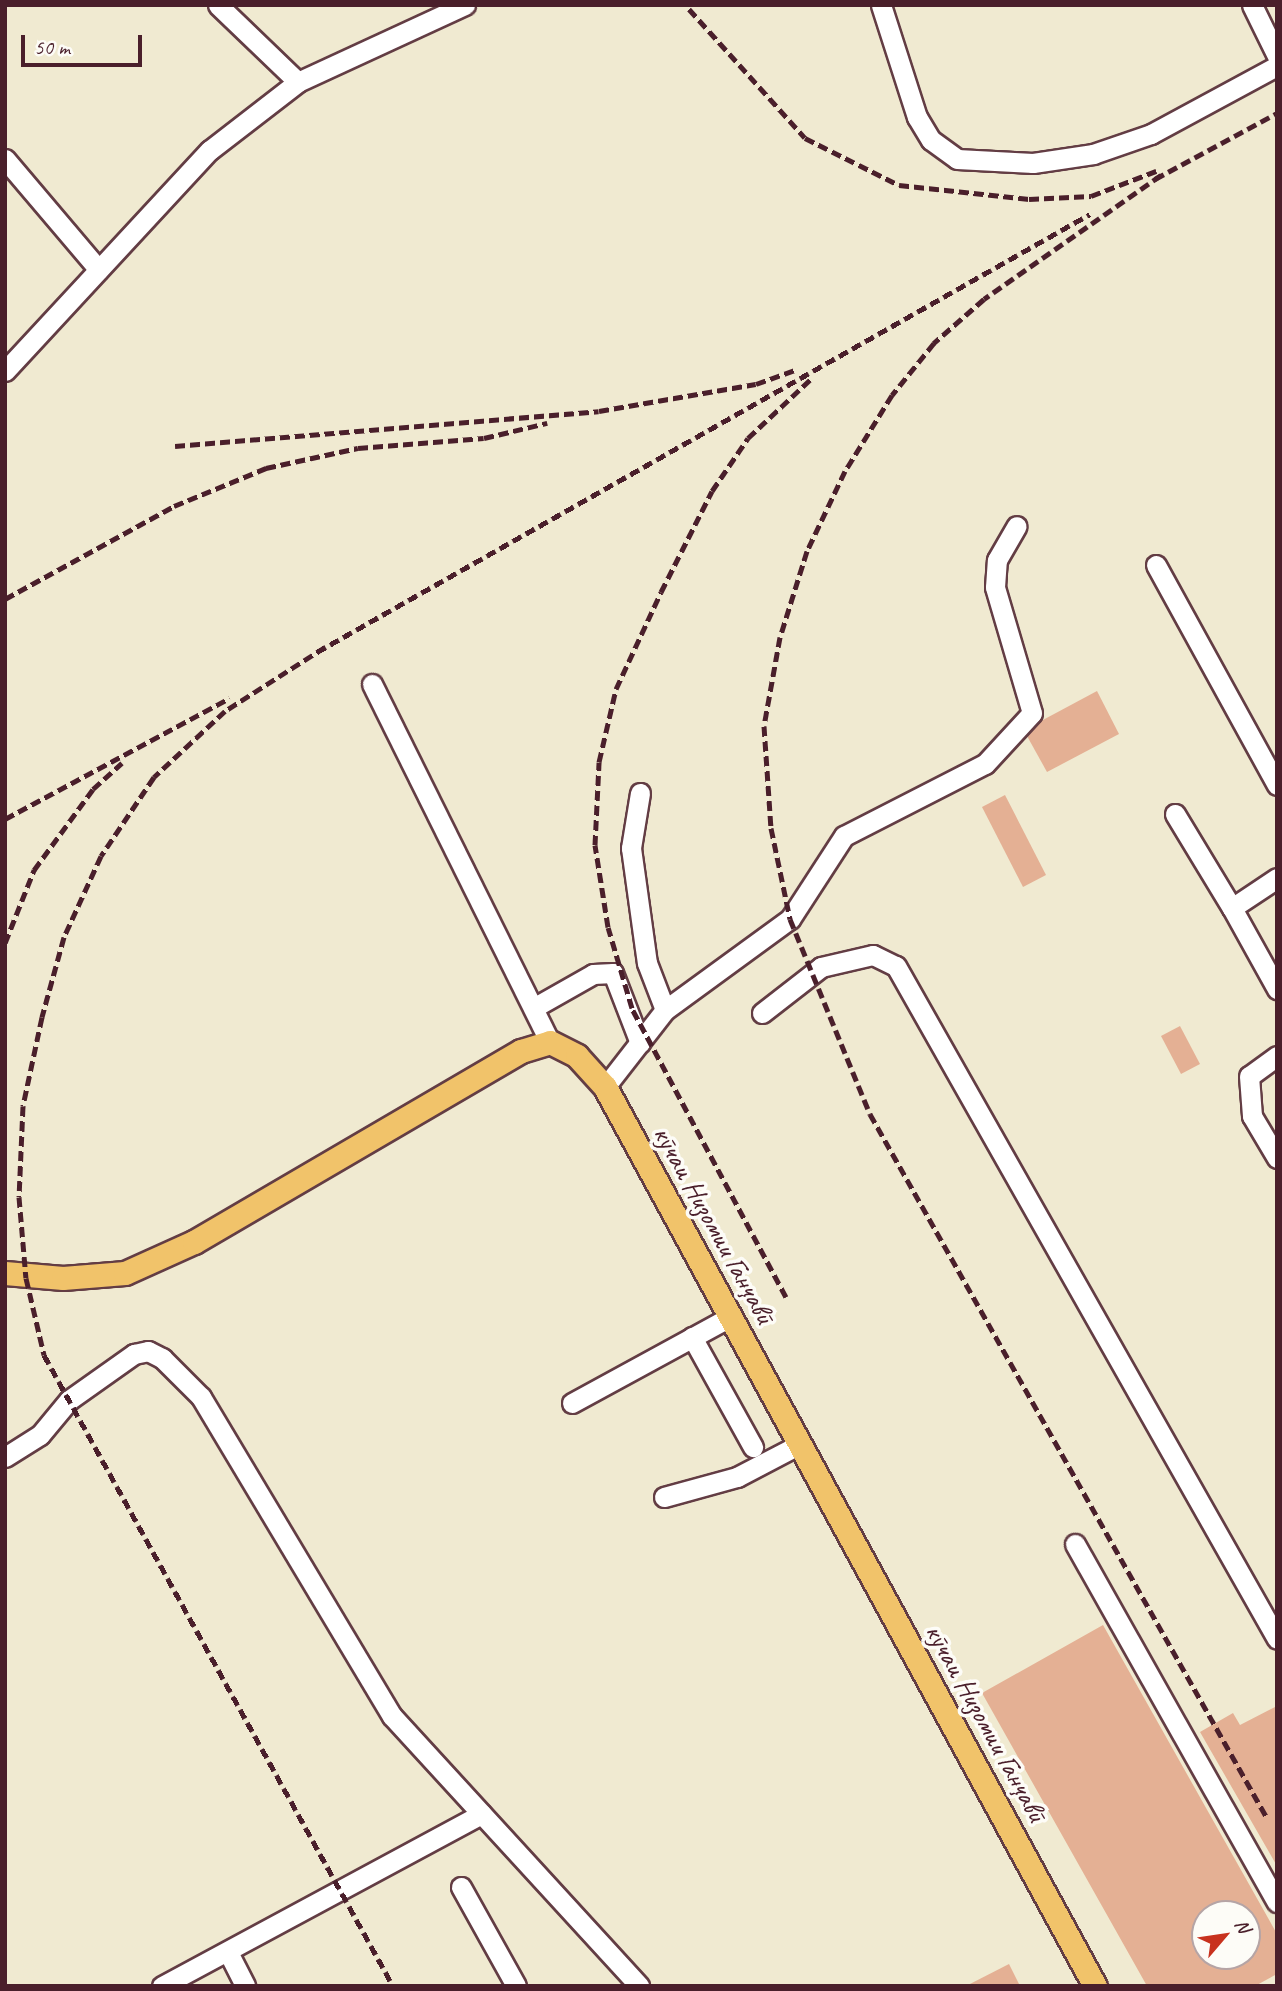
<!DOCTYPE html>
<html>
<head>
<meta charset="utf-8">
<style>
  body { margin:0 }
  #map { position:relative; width:1282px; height:1991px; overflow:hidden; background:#f0ead1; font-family:Caveat,sans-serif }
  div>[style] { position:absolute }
  .building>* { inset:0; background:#e4b094 }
  .roads { filter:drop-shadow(2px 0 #633d44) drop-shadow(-2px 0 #633d44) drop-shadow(0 2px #633d44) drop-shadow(0 -2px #633d44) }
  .minor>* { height:19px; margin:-9.5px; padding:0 9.5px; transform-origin:9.5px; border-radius:9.5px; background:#fff }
  .major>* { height:23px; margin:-11.5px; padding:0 11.5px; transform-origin:11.5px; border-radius:11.5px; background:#f1c36a }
  .rail>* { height:5px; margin-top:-2.5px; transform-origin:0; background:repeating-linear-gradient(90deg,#4a1f2b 0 10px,transparent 0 15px) }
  span { translate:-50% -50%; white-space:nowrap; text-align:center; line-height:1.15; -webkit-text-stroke:7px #fdfcf7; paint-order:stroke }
  .street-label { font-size:28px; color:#4a1f2b }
  .frame { position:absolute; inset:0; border:7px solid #4a1f2b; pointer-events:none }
  .north { position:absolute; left:1191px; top:1900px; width:70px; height:70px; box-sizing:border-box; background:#fdfcf7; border:2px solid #b5a4a5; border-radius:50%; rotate:61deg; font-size:19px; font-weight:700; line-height:28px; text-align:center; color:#4a1f2b }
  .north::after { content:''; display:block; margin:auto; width:24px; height:32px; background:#c8321e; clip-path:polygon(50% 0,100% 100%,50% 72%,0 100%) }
  .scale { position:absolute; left:21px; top:35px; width:121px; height:32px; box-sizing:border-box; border:4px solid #4a1f2b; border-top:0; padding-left:9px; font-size:21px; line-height:24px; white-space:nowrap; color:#4a1f2b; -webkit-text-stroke:5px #fdfcf7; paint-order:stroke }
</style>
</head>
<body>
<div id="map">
  <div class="building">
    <div style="clip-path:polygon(1097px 691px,1119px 734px,1047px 772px,1027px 736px,1041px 721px)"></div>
    <div style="clip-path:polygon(1005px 795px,1046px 875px,1023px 887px,982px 807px)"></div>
    <div style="clip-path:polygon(1180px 1026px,1200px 1064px,1181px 1074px,1161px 1036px)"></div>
    <div style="clip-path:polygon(evenodd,1103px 1625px,1277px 1934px,1277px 1974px,1255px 1986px,1147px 1986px,982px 1693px,1103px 1625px,1205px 1914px,1247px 1914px,1247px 1956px,1205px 1956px,1205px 1914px)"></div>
    <div style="clip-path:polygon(1277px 1706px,1277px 1866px,1200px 1732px,1233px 1713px,1240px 1725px)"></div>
    <div style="clip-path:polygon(1009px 1964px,1020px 1986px,966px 1986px)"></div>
  </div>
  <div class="roads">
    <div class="minor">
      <div style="left:881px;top:5px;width:118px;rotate:72.2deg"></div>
      <div style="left:917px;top:117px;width:27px;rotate:59deg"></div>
      <div style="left:931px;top:140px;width:32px;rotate:36deg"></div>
      <div style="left:957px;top:159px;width:76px;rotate:3deg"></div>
      <div style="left:1033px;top:163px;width:61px;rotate:-8.5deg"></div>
      <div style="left:1093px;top:154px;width:61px;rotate:-19deg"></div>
      <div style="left:1151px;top:134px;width:143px;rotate:-28.4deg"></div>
      <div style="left:1252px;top:5px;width:57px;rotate:63.9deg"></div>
      <div style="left:298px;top:82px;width:184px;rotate:-24.8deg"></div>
      <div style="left:5px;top:159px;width:145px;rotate:49.7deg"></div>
      <div style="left:5px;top:371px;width:301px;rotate:-47.2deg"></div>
      <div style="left:210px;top:150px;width:111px;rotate:-37.7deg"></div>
      <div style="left:298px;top:82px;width:111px;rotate:-136.1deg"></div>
      <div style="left:1156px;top:565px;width:251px;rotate:61.2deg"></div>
      <div style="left:372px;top:684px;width:400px;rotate:63.6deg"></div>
      <div style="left:640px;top:793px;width:56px;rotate:99.3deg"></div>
      <div style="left:631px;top:848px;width:116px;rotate:82.1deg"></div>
      <div style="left:647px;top:963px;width:50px;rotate:69deg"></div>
      <div style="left:1175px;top:814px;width:110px;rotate:58.8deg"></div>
      <div style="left:1277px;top:878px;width:54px;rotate:146.3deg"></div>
      <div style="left:1232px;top:908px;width:93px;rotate:60.9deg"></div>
      <div style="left:535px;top:1007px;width:67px;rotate:-29.6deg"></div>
      <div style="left:593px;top:974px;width:20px;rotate:-3deg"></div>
      <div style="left:613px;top:973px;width:75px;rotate:68.9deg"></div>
      <div style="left:762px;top:1013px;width:75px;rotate:-37.9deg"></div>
      <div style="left:821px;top:967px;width:53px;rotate:-13deg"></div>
      <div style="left:873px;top:955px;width:25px;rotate:26deg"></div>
      <div style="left:896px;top:966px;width:773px;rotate:60.48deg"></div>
      <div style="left:1277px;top:1056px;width:34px;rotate:144deg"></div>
      <div style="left:1249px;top:1076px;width:40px;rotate:85.7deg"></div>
      <div style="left:1252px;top:1116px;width:49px;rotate:59.2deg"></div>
      <div style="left:605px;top:1087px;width:98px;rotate:-52.1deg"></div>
      <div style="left:665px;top:1010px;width:155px;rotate:-36.1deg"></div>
      <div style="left:790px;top:919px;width:99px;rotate:-57deg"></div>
      <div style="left:844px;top:836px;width:158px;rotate:-27.1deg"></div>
      <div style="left:985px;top:764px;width:69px;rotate:-47.3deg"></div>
      <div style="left:1032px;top:713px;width:131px;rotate:-106.4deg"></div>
      <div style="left:995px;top:587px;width:27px;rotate:-86deg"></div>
      <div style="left:997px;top:560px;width:39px;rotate:-60deg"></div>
      <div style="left:692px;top:1337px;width:126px;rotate:61deg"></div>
      <div style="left:572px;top:1403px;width:180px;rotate:-28.6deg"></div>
      <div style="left:5px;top:1457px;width:41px;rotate:-32.2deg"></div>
      <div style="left:40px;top:1435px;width:45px;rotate:-50.4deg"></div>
      <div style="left:69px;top:1400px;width:80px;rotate:-35.3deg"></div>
      <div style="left:134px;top:1354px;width:14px;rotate:-12deg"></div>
      <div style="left:148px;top:1351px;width:16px;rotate:27deg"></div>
      <div style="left:162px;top:1358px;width:55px;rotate:45deg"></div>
      <div style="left:201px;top:1397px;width:372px;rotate:59.1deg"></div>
      <div style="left:392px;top:1716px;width:366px;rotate:47.5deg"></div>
      <div style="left:664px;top:1497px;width:76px;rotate:-15.3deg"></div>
      <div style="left:737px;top:1477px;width:71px;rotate:-27.6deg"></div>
      <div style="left:1075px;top:1544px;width:411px;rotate:60.6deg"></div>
      <div style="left:461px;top:1887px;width:113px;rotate:60.9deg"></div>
      <div style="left:228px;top:1952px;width:38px;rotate:63deg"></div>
      <div style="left:162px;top:1986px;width:363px;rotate:-28.3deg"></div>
    </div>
    <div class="major">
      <div style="left:5px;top:1273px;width:58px;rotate:4.9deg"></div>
      <div style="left:63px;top:1278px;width:62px;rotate:-4.6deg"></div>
      <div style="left:125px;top:1273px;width:76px;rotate:-24.2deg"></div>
      <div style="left:194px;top:1242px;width:379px;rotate:-30.3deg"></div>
      <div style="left:521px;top:1051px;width:30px;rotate:-17deg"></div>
      <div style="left:550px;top:1042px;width:30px;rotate:27deg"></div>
      <div style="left:577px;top:1056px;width:42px;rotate:47.9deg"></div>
      <div style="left:605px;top:1087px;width:1024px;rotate:61.41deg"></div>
    </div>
  </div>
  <div class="rail">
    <div style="left:689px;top:9px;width:173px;rotate:48deg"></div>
    <div style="left:805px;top:138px;width:105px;rotate:26.6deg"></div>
    <div style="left:899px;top:185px;width:131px;rotate:6.1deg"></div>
    <div style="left:1029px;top:199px;width:62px;rotate:-2.8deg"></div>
    <div style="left:1091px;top:196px;width:70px;rotate:-21deg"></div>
    <div style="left:1161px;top:175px;width:216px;rotate:145deg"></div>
    <div style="left:984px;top:299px;width:67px;rotate:138.7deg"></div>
    <div style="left:934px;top:343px;width:67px;rotate:128.9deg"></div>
    <div style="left:892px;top:395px;width:89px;rotate:121.7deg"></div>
    <div style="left:845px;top:471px;width:89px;rotate:115.4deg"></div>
    <div style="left:807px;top:551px;width:90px;rotate:107.4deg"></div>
    <div style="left:780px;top:637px;width:90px;rotate:100.2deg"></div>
    <div style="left:764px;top:726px;width:102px;rotate:86.1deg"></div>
    <div style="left:771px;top:828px;width:93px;rotate:78.2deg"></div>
    <div style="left:790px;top:919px;width:211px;rotate:67.7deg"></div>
    <div style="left:870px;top:1114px;width:808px;rotate:60.58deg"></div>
    <div style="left:1155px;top:179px;width:139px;rotate:-28.4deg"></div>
    <div style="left:175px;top:446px;width:425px;rotate:-4.7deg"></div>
    <div style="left:599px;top:411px;width:159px;rotate:-9.8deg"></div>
    <div style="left:756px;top:384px;width:41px;rotate:-19.7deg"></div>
    <div style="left:5px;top:599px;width:193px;rotate:-28.8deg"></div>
    <div style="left:174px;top:506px;width:100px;rotate:-22.4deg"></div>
    <div style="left:266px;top:468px;width:94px;rotate:-12.3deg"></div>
    <div style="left:358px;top:448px;width:126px;rotate:-4.5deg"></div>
    <div style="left:484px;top:438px;width:65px;rotate:-13.4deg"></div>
    <div style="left:325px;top:647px;width:119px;rotate:147.4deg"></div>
    <div style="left:225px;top:711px;width:97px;rotate:137.1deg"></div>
    <div style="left:154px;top:777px;width:95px;rotate:123.9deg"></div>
    <div style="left:101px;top:856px;width:89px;rotate:114.6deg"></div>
    <div style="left:64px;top:937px;width:83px;rotate:105.4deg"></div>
    <div style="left:42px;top:1017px;width:91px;rotate:102.1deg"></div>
    <div style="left:23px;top:1106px;width:91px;rotate:92.5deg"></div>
    <div style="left:19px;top:1197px;width:81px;rotate:85.1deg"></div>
    <div style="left:26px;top:1278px;width:79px;rotate:76.8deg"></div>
    <div style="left:44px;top:1355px;width:721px;rotate:61.05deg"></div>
    <div style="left:317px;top:652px;width:888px;rotate:-29.54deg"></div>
    <div style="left:5px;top:819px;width:255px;rotate:-28.3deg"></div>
    <div style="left:5px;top:943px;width:79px;rotate:-68.3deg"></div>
    <div style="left:34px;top:870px;width:100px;rotate:-53.9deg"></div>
    <div style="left:93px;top:789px;width:39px;rotate:-42deg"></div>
    <div style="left:786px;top:1297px;width:327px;rotate:-118.1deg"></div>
    <div style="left:632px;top:1008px;width:84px;rotate:-106.5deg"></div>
    <div style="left:608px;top:927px;width:83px;rotate:-99deg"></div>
    <div style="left:595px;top:845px;width:83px;rotate:-87.2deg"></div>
    <div style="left:599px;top:762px;width:75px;rotate:-76.9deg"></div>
    <div style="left:616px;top:689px;width:107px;rotate:-65.1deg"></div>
    <div style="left:661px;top:592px;width:113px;rotate:-63.2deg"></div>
    <div style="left:712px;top:491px;width:64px;rotate:-55.8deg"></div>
    <div style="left:748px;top:438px;width:88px;rotate:-43.2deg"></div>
  </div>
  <div class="street-label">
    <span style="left:714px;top:1225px;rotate:61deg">кӯчаи Низомии Ганҷавӣ</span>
    <span style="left:986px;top:1723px;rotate:61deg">кӯчаи Низомии Ганҷавӣ</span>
  </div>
  <div class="frame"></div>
  <div class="north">N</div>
  <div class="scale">50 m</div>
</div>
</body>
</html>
